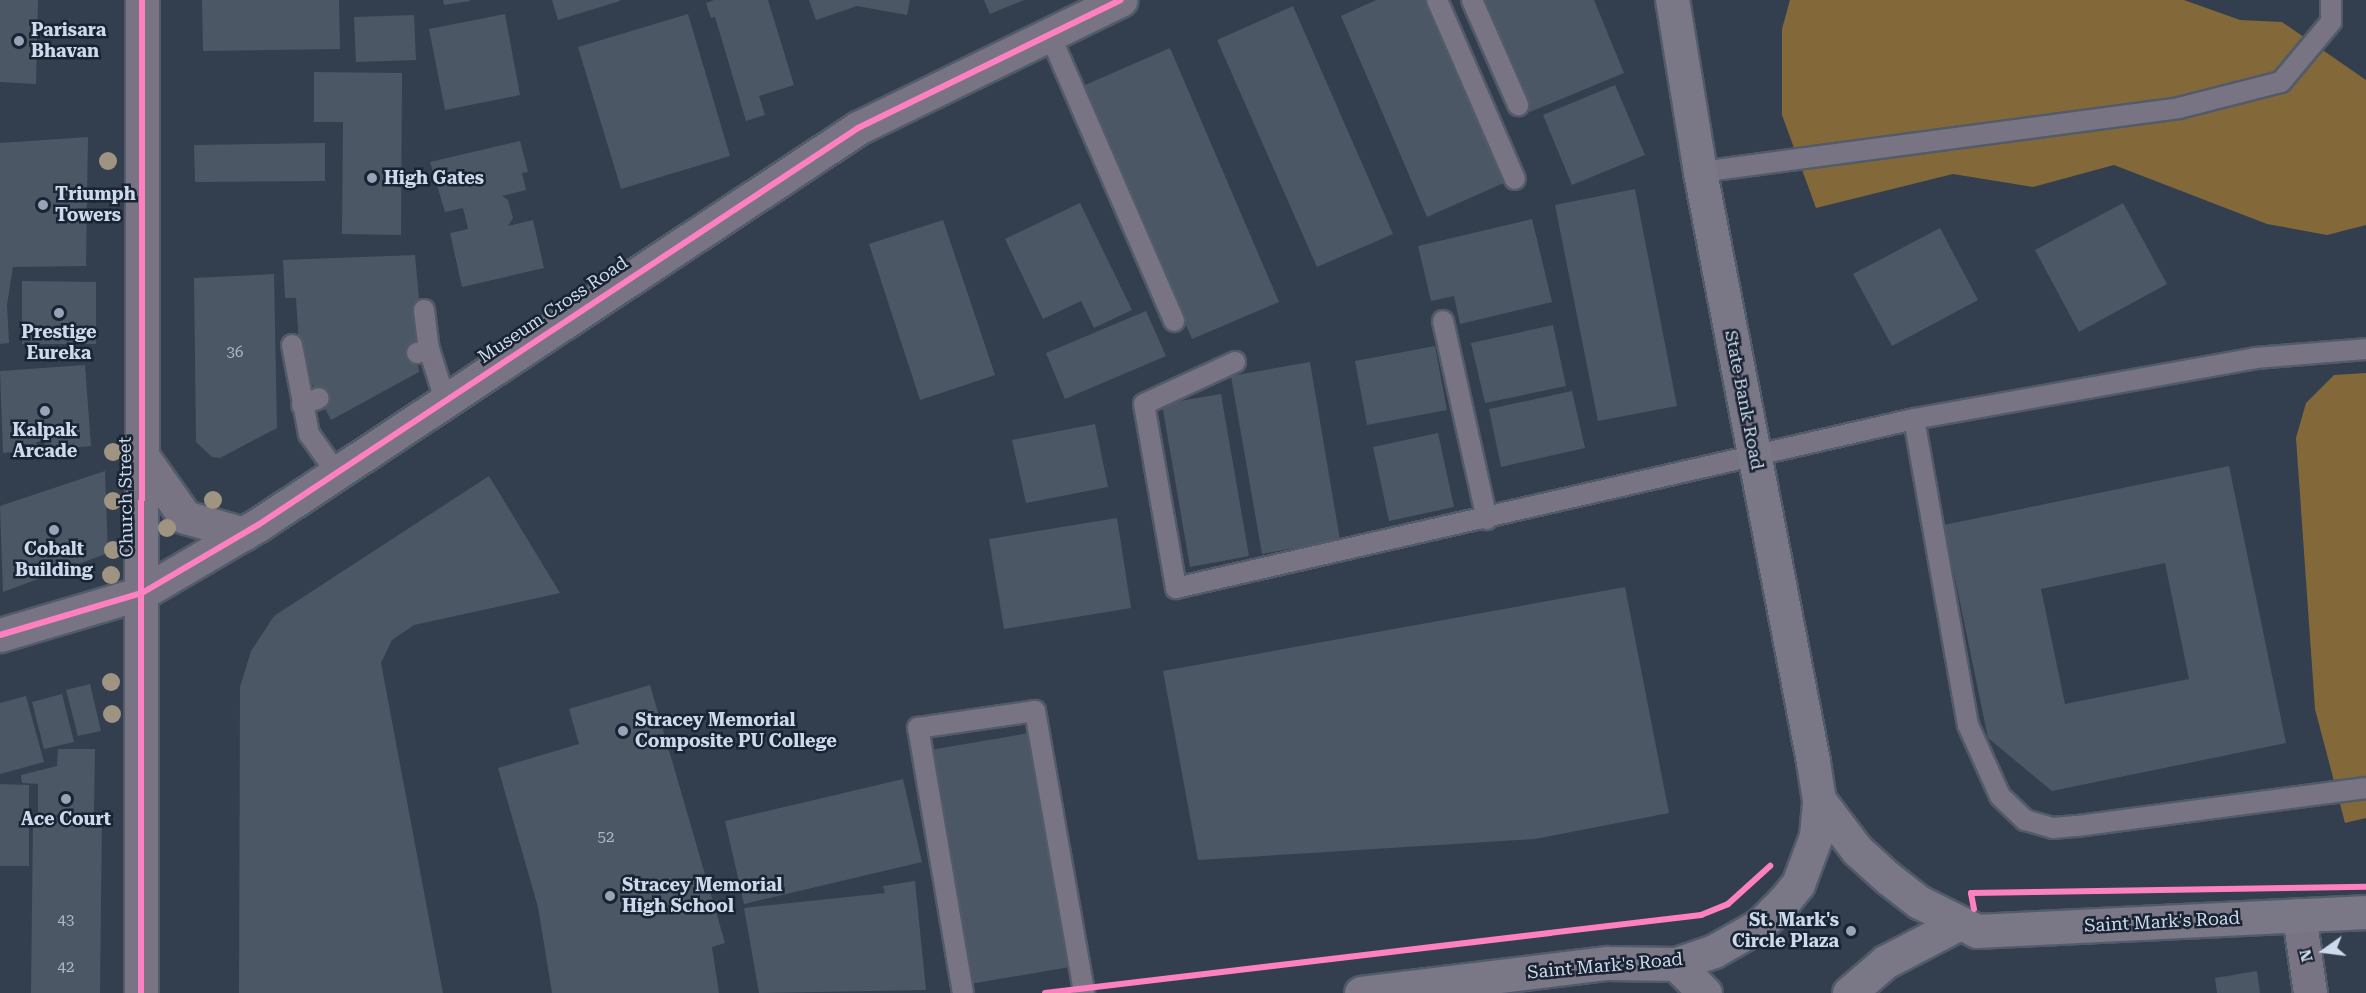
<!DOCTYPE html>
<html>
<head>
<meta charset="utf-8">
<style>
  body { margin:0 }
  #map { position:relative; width:2366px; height:993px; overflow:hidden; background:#333e4f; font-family:"Roboto Serif",serif }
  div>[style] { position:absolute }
  .forest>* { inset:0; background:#836839 }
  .building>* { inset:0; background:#4b5764 }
  .roads { filter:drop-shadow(2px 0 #515b69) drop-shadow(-2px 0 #515b69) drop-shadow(0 2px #515b69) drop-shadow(0 -2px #515b69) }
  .lane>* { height:20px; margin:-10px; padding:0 10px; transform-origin:10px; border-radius:10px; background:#797483 }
  .street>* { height:33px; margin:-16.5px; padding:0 16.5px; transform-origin:16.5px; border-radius:16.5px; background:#797483 }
  .secondary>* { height:33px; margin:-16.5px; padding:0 16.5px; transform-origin:16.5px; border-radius:16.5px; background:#7a7787 }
  .cycleway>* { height:6px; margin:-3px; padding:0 3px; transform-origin:3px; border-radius:3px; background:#ff80c0 }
  .trees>* { width:18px; height:18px; margin:-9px; border-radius:50%; background:#9f9482 }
  .dots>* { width:16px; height:16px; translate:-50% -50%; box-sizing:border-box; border:3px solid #192331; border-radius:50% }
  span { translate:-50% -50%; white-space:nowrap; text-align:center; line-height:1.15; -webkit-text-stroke:5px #192331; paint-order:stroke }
  .number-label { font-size:15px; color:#acb9cc }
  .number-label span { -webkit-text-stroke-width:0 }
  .poi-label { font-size:18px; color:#cddaee; font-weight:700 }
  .left { translate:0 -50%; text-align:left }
  .right { translate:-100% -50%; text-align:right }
  .street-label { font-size:18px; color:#cddaee }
  .north { position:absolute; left:2294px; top:921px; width:60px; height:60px; -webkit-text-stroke:4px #192331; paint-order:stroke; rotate:256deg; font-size:16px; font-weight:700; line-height:24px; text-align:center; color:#cddaee }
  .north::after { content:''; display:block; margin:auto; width:21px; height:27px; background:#cddaee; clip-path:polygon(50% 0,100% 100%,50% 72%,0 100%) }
</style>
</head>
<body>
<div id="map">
  <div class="forest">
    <div style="clip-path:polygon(1790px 0,2184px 0,2240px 20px,2282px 22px,2366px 80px,2366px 225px,2327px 235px,2267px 224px,2114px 165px,2033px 187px,1953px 174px,1816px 208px,1782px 115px,1782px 29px)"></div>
    <div style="clip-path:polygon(2366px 373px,2366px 818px,2345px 823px,2315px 709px,2296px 438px,2306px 403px,2334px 375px)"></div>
  </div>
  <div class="building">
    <div style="clip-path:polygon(0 0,38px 0,36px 84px,0 82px)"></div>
    <div style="clip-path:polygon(202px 0,339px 0,340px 49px,203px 51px)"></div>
    <div style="clip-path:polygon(443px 0,470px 0,470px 1px,444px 5px)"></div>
    <div style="clip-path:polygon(552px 0,620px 0,620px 1px,558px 20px)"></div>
    <div style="clip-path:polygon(714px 0,768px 0,794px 85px,759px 96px,765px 115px,746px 121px,715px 17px,711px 18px,706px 3px)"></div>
    <div style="clip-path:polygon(809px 0,910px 0,907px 15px,857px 6px,816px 20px)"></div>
    <div style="clip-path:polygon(984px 0,1024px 0,990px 14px)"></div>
    <div style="clip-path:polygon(1376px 0,1427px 0,1506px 182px,1427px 217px,1341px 16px)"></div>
    <div style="clip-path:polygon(1483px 0,1594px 0,1624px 73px,1530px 112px)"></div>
    <div style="clip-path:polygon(1293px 6px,1393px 234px,1317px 267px,1217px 40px)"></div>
    <div style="clip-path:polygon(505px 14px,520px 95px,445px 110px,429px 29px)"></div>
    <div style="clip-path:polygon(688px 14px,730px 156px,621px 189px,578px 47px)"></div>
    <div style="clip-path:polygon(414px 15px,416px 60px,356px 62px,354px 17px)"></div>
    <div style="clip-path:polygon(1170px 48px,1279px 302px,1192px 339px,1085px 85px)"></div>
    <div style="clip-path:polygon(314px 72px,402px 73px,401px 235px,342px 234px,343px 122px,314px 122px)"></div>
    <div style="clip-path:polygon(1615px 85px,1645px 155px,1572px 185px,1543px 115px)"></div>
    <div style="clip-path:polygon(88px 137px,86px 266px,13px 267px,7px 305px,9px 343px,0 344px,0 143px)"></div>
    <div style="clip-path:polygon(520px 141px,528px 172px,522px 173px,526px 190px,502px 196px,508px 200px,513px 218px,508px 226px,533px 220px,544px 268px,462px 287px,450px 233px,468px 229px,463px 208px,445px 212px,430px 162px)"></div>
    <div style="clip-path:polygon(325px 143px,325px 181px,195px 182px,194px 145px)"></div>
    <div style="clip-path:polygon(1635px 189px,1677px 406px,1598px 421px,1555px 205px)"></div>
    <div style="clip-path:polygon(1080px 203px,1132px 310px,1094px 328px,1081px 301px,1043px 319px,1005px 239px)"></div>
    <div style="clip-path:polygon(2123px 203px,2167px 284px,2079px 332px,2035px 250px)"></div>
    <div style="clip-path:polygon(1532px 219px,1552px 302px,1460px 324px,1454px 296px,1431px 301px,1418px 246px)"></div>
    <div style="clip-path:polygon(943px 220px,995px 375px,920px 400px,869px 244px)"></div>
    <div style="clip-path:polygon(1940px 228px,1978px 300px,1892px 346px,1853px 274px)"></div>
    <div style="clip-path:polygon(415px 255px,423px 343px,417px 353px,419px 372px,331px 420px,300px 361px,296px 298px,285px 298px,283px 260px)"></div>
    <div style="clip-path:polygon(274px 274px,277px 428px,220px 458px,212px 457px,196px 442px,194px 278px)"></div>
    <div style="clip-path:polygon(22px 281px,96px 282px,96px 344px,22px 344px)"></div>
    <div style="clip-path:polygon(1146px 311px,1166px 356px,1065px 399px,1046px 353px)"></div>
    <div style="clip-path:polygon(1553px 325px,1566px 386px,1485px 403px,1471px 343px)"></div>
    <div style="clip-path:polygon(1435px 346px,1447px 410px,1367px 425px,1355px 361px)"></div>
    <div style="clip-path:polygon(1310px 362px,1340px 540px,1262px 554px,1231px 376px)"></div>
    <div style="clip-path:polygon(85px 365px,91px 446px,46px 450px,45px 441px,36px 442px,37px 450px,3px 453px,0 371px)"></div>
    <div style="clip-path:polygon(1572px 391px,1585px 448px,1501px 467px,1489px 409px)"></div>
    <div style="clip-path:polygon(1221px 394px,1249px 556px,1190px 567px,1162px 404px)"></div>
    <div style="clip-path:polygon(1095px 424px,1108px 487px,1026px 503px,1012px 440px)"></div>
    <div style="clip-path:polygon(1438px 433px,1454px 507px,1389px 521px,1373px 447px)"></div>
    <div style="clip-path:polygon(evenodd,2229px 466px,2286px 743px,2052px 791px,1988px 738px,1944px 525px,2229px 466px,2165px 563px,2189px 679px,2065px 704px,2041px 589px,2165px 563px)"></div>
    <div style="clip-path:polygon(105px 471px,108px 553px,3px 592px,0 506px)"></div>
    <div style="clip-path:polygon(489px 476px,560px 593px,414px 625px,392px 640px,381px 663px,443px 993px,239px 993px,240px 687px,251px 651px,274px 616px)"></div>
    <div style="clip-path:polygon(1117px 518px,1131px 608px,1004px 629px,989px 539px)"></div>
    <div style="clip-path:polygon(1625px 587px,1669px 813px,1535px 839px,1198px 860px,1163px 671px)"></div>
    <div style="clip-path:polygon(90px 684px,101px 731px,78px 736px,66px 690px)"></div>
    <div style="clip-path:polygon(650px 685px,725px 943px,712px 947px,719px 993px,552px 993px,538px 907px,498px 768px,579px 744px,569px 709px)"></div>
    <div style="clip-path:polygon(62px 694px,74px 742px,44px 749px,32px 702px)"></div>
    <div style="clip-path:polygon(26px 696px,44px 762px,0 774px,0 703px)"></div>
    <div style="clip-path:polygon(1029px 733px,1070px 967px,970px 984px,930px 750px)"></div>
    <div style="clip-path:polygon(58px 749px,95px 749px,94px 815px,38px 815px,38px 784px,22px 783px,21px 775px,57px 766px)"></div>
    <div style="clip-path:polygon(903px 779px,922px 862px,744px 904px,725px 821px)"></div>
    <div style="clip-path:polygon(0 784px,29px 785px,29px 866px,0 866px)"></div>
    <div style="clip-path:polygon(33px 817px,102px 817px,100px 993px,31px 993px)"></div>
    <div style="clip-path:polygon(915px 881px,926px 990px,759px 993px,744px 908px,885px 893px,883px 886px)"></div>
    <div style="clip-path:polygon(2257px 971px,2260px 993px,2217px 993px,2215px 978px)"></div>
  </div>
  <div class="roads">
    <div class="lane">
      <div style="left:1437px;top:0;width:195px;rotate:66.5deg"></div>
      <div style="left:1472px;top:0;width:115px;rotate:66.3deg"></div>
      <div style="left:1049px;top:33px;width:314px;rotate:66.5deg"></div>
      <div style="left:1700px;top:172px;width:483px;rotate:-7.6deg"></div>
      <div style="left:2179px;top:108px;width:105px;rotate:-14.3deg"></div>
      <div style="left:2281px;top:82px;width:78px;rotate:-50.2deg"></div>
      <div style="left:2331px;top:22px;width:22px;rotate:-90deg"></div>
      <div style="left:424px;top:310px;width:39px;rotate:83deg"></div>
      <div style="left:1443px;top:321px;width:203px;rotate:77.5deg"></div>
      <div style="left:292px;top:345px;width:91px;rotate:79.2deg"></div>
      <div style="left:309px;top:434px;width:47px;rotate:54.6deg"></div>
      <div style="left:417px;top:353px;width:13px;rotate:-18deg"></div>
      <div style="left:429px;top:349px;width:53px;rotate:72.6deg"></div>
      <div style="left:1235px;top:362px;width:100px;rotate:155.2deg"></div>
      <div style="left:1144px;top:404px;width:187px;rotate:80.1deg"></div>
      <div style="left:1176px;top:588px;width:757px;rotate:-12.9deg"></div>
      <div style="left:1914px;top:419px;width:346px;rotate:-10.1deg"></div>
      <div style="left:2255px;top:358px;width:111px;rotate:-4.6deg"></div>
      <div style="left:302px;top:405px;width:18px;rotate:-22deg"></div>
      <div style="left:1914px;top:419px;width:311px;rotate:80deg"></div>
      <div style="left:1968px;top:725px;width:78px;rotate:65.7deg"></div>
      <div style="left:2000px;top:796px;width:35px;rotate:44deg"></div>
      <div style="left:2025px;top:820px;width:29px;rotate:16deg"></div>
      <div style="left:2053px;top:828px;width:24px;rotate:-5deg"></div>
      <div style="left:2077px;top:826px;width:291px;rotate:-7.5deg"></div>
      <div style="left:963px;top:993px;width:269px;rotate:-99.6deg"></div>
      <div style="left:918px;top:728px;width:118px;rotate:-8.3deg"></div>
      <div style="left:1035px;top:711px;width:286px;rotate:80.1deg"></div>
    </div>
    <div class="street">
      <div style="left:140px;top:453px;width:78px;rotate:54.9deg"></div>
      <div style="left:185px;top:517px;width:61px;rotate:16.1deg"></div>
      <div style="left:0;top:635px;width:148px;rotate:-16.5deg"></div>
      <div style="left:142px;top:593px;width:134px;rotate:-30.4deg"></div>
      <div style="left:258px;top:525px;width:719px;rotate:-33.49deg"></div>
      <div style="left:858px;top:128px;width:292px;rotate:-26deg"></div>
      <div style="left:2299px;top:915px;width:79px;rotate:82deg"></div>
      <div style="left:141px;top:993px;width:993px;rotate:-89.94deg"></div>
    </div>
    <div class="secondary">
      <div style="left:1819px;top:800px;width:63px;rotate:52.8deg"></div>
      <div style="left:1857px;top:850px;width:42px;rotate:42.1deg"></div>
      <div style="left:1888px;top:878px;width:39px;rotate:38deg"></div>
      <div style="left:1919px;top:902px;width:65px;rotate:26.6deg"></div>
      <div style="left:1977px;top:931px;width:389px;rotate:-2.8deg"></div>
      <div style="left:1676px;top:964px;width:41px;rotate:45deg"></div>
      <div style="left:1361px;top:993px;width:248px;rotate:-7deg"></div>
      <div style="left:1607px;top:963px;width:69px;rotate:0.8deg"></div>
      <div style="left:1676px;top:964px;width:40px;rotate:-18.9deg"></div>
      <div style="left:1714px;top:951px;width:53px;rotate:-29.5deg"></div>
      <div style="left:1760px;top:925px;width:35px;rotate:-45deg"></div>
      <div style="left:1785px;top:900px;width:21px;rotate:-51deg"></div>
      <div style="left:1798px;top:884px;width:51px;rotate:-69.4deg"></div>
      <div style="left:1816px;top:836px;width:36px;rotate:-85deg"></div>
      <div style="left:1819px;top:800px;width:39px;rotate:-99deg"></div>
      <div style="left:1813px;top:761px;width:600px;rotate:-100.86deg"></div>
      <div style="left:1700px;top:172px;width:174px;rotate:-99.2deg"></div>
      <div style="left:1849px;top:993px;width:48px;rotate:-40.7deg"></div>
      <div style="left:1885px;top:962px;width:82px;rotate:-27.5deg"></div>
    </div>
  </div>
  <div class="cycleway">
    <div style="left:0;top:635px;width:148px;rotate:-16.5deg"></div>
    <div style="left:142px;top:593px;width:134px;rotate:-30.4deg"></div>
    <div style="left:258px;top:525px;width:719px;rotate:-33.49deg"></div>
    <div style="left:858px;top:128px;width:292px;rotate:-26deg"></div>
    <div style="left:1974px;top:909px;width:16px;rotate:-101deg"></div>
    <div style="left:1971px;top:893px;width:395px;rotate:-0.9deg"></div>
    <div style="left:141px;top:993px;width:993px;rotate:-89.94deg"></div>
    <div style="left:1045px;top:993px;width:661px;rotate:-6.78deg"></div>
    <div style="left:1701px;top:915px;width:29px;rotate:-22deg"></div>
    <div style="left:1728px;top:904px;width:57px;rotate:-42.1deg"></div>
  </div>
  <div class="trees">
    <div style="left:108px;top:161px"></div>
    <div style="left:113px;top:452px"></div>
    <div style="left:213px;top:500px"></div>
    <div style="left:113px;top:501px"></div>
    <div style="left:167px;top:528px"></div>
    <div style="left:113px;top:550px"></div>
    <div style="left:111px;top:575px"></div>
    <div style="left:111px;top:682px"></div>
    <div style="left:112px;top:714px"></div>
  </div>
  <div class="dots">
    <div style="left:19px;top:41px;background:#97a3b6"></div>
    <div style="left:372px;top:178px;background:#97a3b6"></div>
    <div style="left:43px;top:205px;background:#97a3b6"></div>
    <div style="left:59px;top:313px;background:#97a3b6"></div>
    <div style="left:45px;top:411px;background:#97a3b6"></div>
    <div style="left:54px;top:530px;background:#97a3b6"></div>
    <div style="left:623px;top:731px;background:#97a3b6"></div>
    <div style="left:66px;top:799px;background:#97a3b6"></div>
    <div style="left:610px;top:896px;background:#97a3b6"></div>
    <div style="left:1851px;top:931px;background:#97a3b6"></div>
  </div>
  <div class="number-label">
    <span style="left:235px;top:353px">36</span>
    <span style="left:606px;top:838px">52</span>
    <span style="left:66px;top:921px">43</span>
    <span style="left:66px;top:968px">42</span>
  </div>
  <div class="poi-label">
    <span class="left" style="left:31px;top:41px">Parisara<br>Bhavan</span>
    <span class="left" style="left:384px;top:178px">High Gates</span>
    <span class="left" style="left:55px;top:205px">Triumph<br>Towers</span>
    <span style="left:59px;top:343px">Prestige<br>Eureka</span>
    <span style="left:45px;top:441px">Kalpak<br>Arcade</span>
    <span style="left:54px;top:560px">Cobalt<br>Building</span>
    <span class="left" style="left:635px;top:731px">Stracey Memorial<br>Composite PU College</span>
    <span style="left:66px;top:819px">Ace Court</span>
    <span class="left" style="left:622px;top:896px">Stracey Memorial<br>High School</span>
    <span class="right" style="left:1839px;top:931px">St. Mark's<br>Circle Plaza</span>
  </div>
  <div class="street-label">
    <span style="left:553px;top:310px;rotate:-34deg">Museum Cross Road</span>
    <span style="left:1744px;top:400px;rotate:79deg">State Bank Road</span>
    <span style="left:126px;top:497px;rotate:-91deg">Church Street</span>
    <span style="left:2162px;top:922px;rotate:-3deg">Saint Mark's Road</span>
    <span style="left:1605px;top:966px;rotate:-5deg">Saint Mark's Road</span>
  </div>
  <div class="north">N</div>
</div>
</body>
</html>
